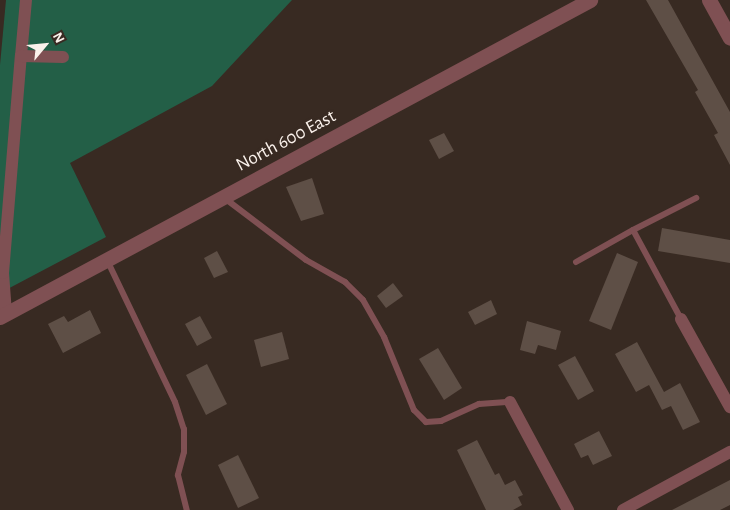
<!DOCTYPE html>
<html>
<head>
<meta charset="utf-8">
<style>
  body { margin:0 }
  #map { position:relative; width:730px; height:510px; overflow:hidden; background:#382a22; font-family:"Alegreya Sans",sans-serif }
  div>[style] { position:absolute }
  .green>* { inset:0; background:#235f47 }
  .building>* { inset:0; background:#5e4f46 }
  .service>* { height:6px; margin:-3px; padding:0 3px; transform-origin:3px; border-radius:3px; background:#7f5053 }
  .minor>* { height:12px; margin:-6px; padding:0 6px; transform-origin:6px; border-radius:6px; background:#7f5053 }
  .tertiary>* { height:15px; margin:-7.5px; padding:0 7.5px; transform-origin:7.5px; border-radius:7.5px; background:#7f5053 }
  span { translate:-50% -50%; white-space:nowrap; text-align:center; line-height:1.15; -webkit-text-stroke:5px #382a22; paint-order:stroke }
  .street-label { font-size:19px; color:#faf1eb }
  .north { position:absolute; left:20px; top:20px; width:50px; height:50px; -webkit-text-stroke:4px #382a22; paint-order:stroke; rotate:62deg; font-size:14px; font-weight:700; line-height:20px; text-align:center; color:#faf1eb }
  .north::after { content:''; display:block; margin:auto; width:18px; height:22px; background:#faf1eb; clip-path:polygon(50% 0,100% 100%,50% 72%,0 100%) }
</style>
</head>
<body>
<div id="map">
  <div class="green">
    <div style="clip-path:polygon(6px 0,292px 0,212px 86px,70px 163px,106px 237px,0 293px,0 65px)"></div>
  </div>
  <div class="building">
    <div style="clip-path:polygon(646px 0,668px 0,730px 112px,730px 165px,714px 135px,718px 133px,695px 92px,698px 90px)"></div>
    <div style="clip-path:polygon(444px 133px,454px 151px,439px 159px,429px 140px)"></div>
    <div style="clip-path:polygon(312px 178px,324px 214px,301px 221px,286px 187px)"></div>
    <div style="clip-path:polygon(662px 228px,730px 240px,730px 263px,658px 251px)"></div>
    <div style="clip-path:polygon(217px 251px,228px 272px,214px 278px,204px 258px)"></div>
    <div style="clip-path:polygon(617px 253px,638px 262px,611px 330px,589px 321px)"></div>
    <div style="clip-path:polygon(393px 283px,403px 296px,386px 308px,377px 296px)"></div>
    <div style="clip-path:polygon(491px 300px,497px 314px,475px 325px,468px 312px)"></div>
    <div style="clip-path:polygon(90px 310px,101px 333px,63px 353px,48px 324px,64px 316px,68px 322px)"></div>
    <div style="clip-path:polygon(200px 316px,212px 338px,197px 346px,185px 324px)"></div>
    <div style="clip-path:polygon(527px 321px,561px 331px,556px 350px,538px 345px,535px 354px,520px 350px)"></div>
    <div style="clip-path:polygon(282px 332px,289px 359px,261px 367px,254px 340px)"></div>
    <div style="clip-path:polygon(637px 342px,664px 392px,680px 383px,700px 422px,683px 430px,671px 406px,662px 410px,649px 385px,636px 392px,615px 354px)"></div>
    <div style="clip-path:polygon(438px 348px,462px 388px,444px 400px,419px 359px)"></div>
    <div style="clip-path:polygon(575px 356px,594px 391px,578px 400px,558px 365px)"></div>
    <div style="clip-path:polygon(207px 364px,227px 404px,206px 415px,186px 375px)"></div>
    <div style="clip-path:polygon(599px 431px,612px 456px,593px 465px,588px 455px,581px 458px,574px 444px)"></div>
    <div style="clip-path:polygon(477px 440px,495px 475px,499px 473px,505px 485px,515px 480px,523px 495px,518px 497px,522px 505px,513px 510px,486px 510px,457px 450px)"></div>
    <div style="clip-path:polygon(238px 455px,259px 498px,238px 508px,218px 465px)"></div>
    <div style="clip-path:polygon(730px 480px,730px 505px,720px 510px,672px 510px)"></div>
  </div>
  <div class="service">
    <div style="left:223px;top:197px;width:104px;rotate:37.2deg"></div>
    <div style="left:306px;top:260px;width:45px;rotate:29.4deg"></div>
    <div style="left:345px;top:282px;width:25px;rotate:45deg"></div>
    <div style="left:363px;top:300px;width:43px;rotate:60.4deg"></div>
    <div style="left:384px;top:337px;width:79px;rotate:67.7deg"></div>
    <div style="left:414px;top:410px;width:17px;rotate:45deg"></div>
    <div style="left:426px;top:422px;width:15px;rotate:-4deg"></div>
    <div style="left:441px;top:421px;width:42px;rotate:-24.1deg"></div>
    <div style="left:479px;top:404px;width:31px;rotate:-4deg"></div>
    <div style="left:107px;top:260px;width:157px;rotate:64.4deg"></div>
    <div style="left:175px;top:402px;width:28px;rotate:72deg"></div>
    <div style="left:184px;top:429px;width:23px;rotate:90deg"></div>
    <div style="left:184px;top:452px;width:24px;rotate:105deg"></div>
    <div style="left:178px;top:475px;width:36px;rotate:76deg"></div>
    <div style="left:576px;top:262px;width:65px;rotate:-29.3deg"></div>
    <div style="left:681px;top:319px;width:101px;rotate:-118.3deg"></div>
    <div style="left:633px;top:230px;width:71px;rotate:-26.9deg"></div>
  </div>
  <div class="minor">
    <div style="left:21px;top:56px;width:56px;rotate:-84.9deg"></div>
    <div style="left:6px;top:313px;width:40px;rotate:-94.3deg"></div>
    <div style="left:3px;top:273px;width:218px;rotate:-85.3deg"></div>
    <div style="left:21px;top:56px;width:42px;rotate:1.4deg"></div>
    <div style="left:681px;top:319px;width:101px;rotate:60.9deg"></div>
    <div style="left:510px;top:402px;width:123px;rotate:61.8deg"></div>
    <div style="left:623px;top:510px;width:122px;rotate:-28.5deg"></div>
  </div>
  <div class="tertiary">
    <div style="left:709px;top:0;width:43px;rotate:61.1deg"></div>
    <div style="left:0;top:317px;width:670px;rotate:-28.25deg"></div>
  </div>
  <div class="street-label">
    <span style="left:286px;top:141px;rotate:-28deg">North 600 East</span>
  </div>
  <div class="north">N</div>
</div>
</body>
</html>
